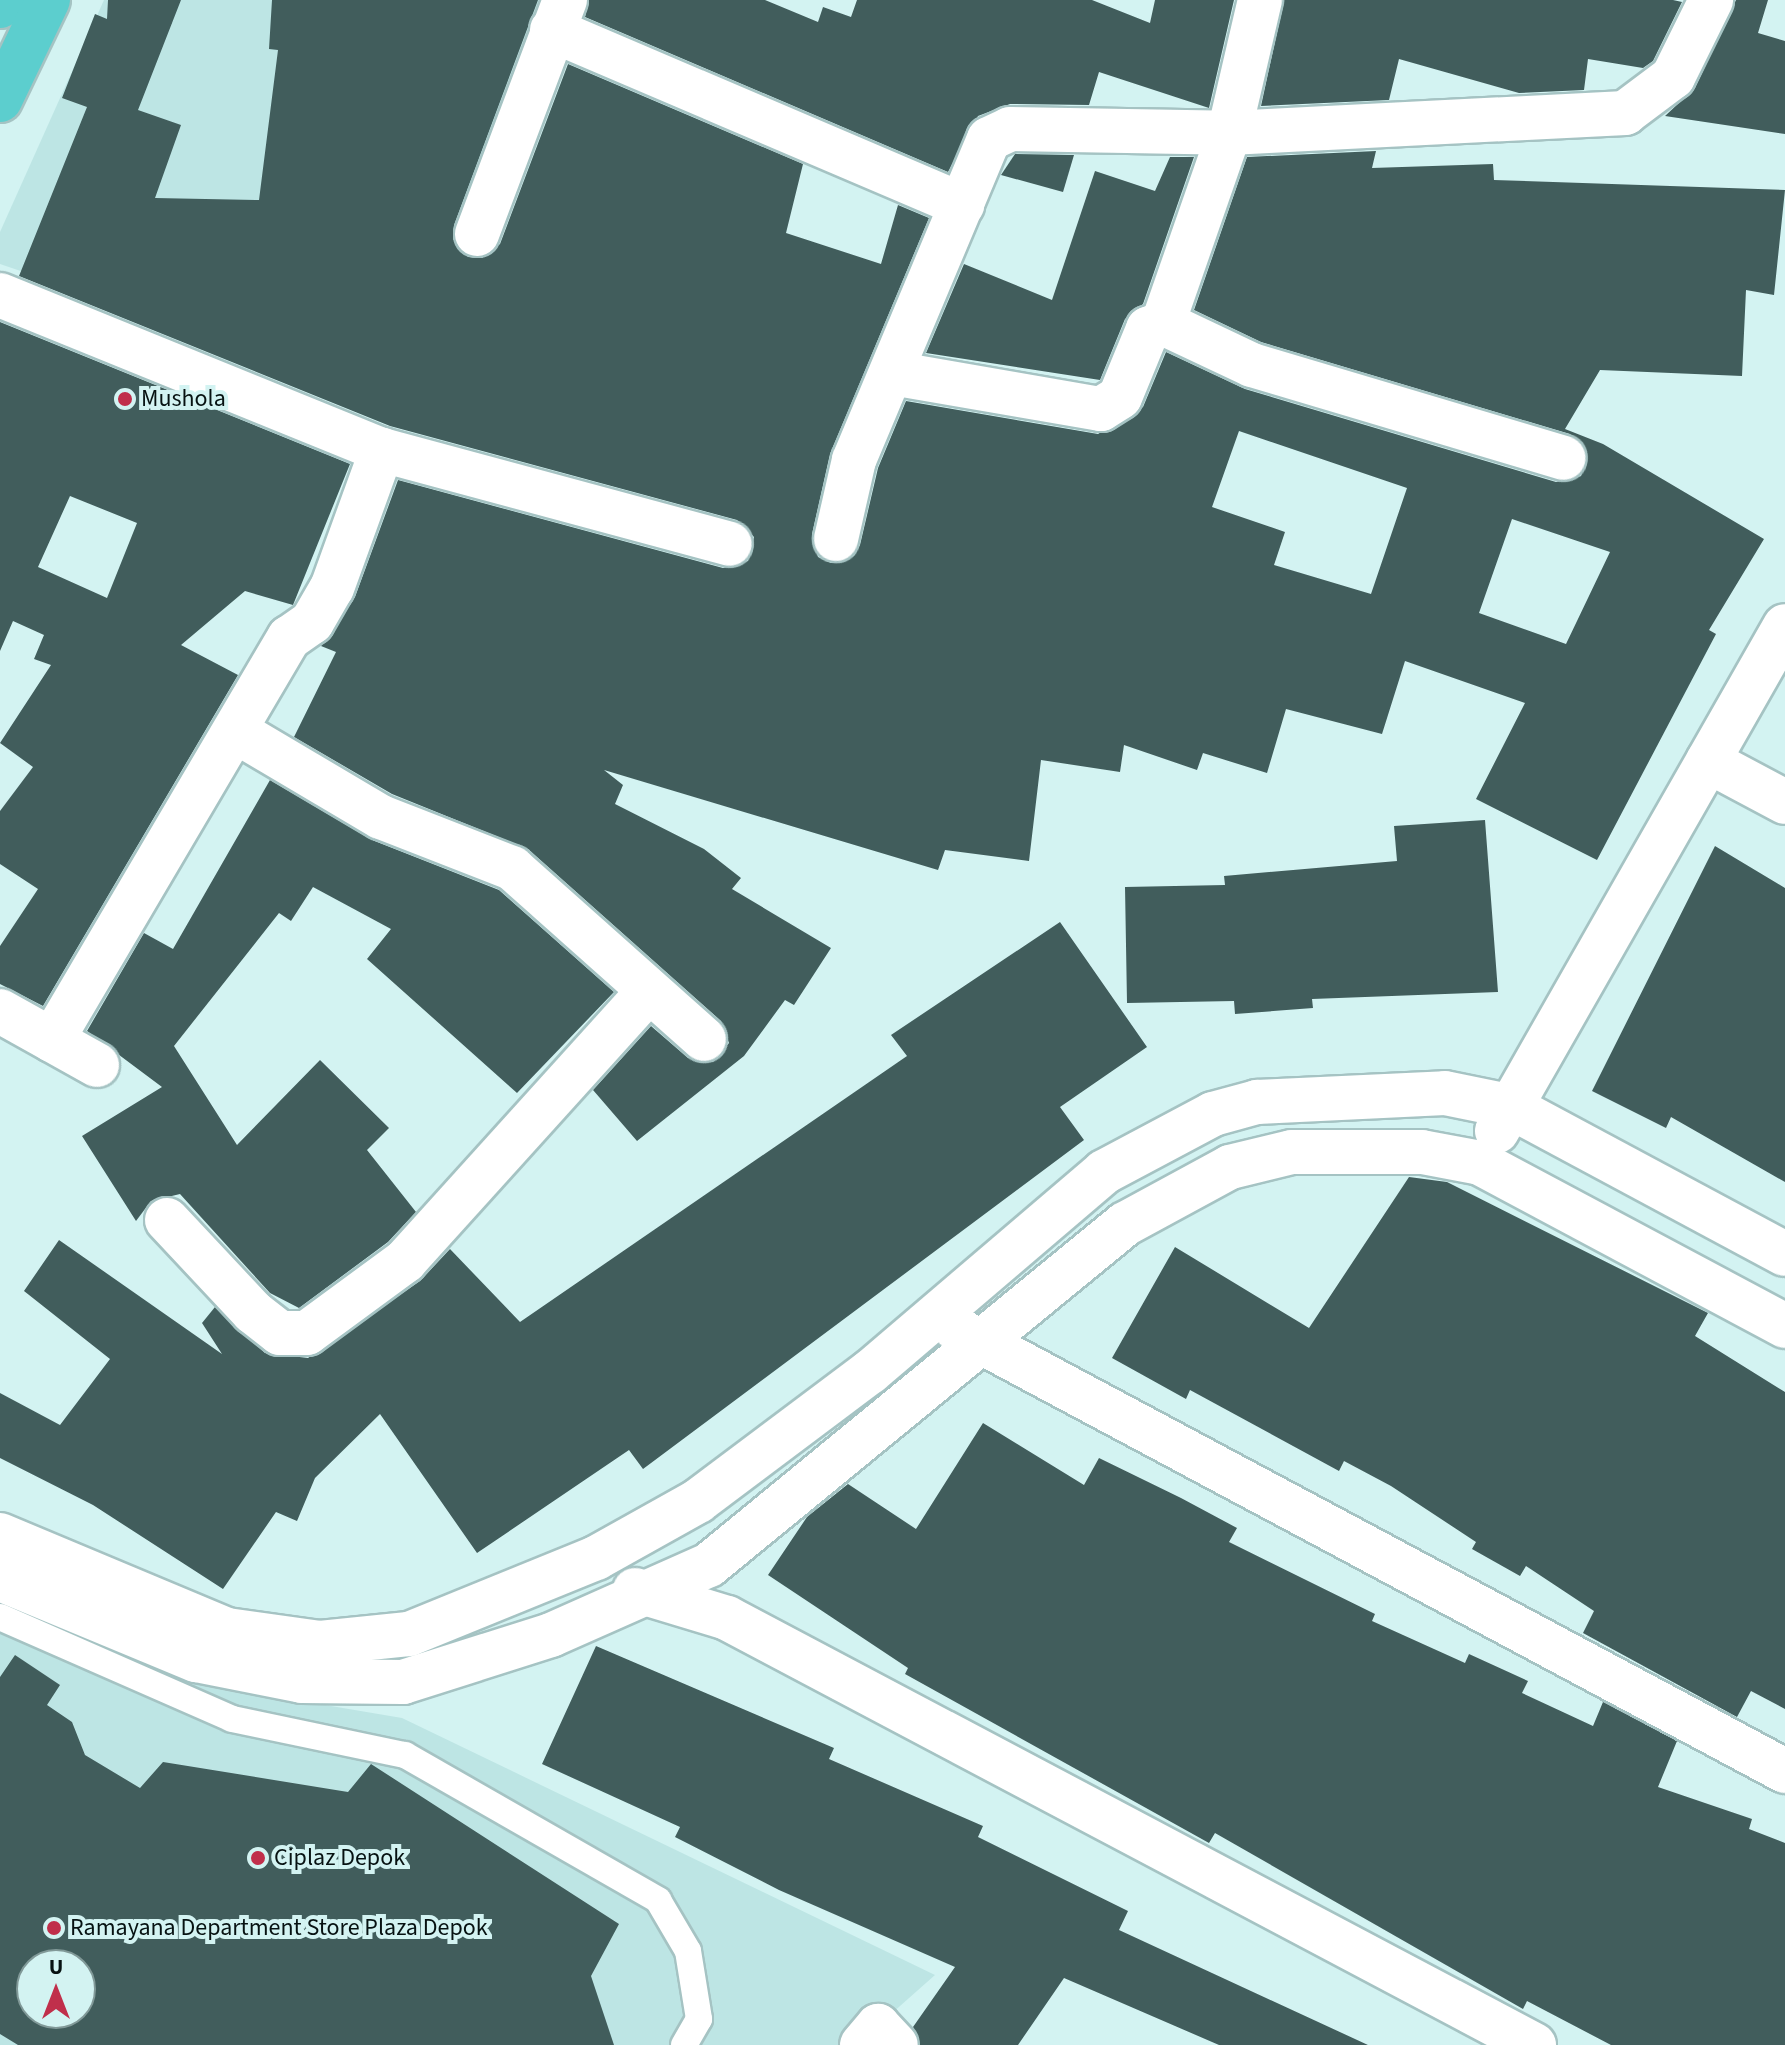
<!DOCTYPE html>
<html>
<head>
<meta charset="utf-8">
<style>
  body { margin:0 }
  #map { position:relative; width:1785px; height:2045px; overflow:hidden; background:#d3f3f2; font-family:"Source Sans 3",sans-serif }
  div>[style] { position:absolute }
  .built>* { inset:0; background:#bde5e4 }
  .building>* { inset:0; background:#415d5c }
  .roads { filter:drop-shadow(2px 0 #a5c3c3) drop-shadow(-2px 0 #a5c3c3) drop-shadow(0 2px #a5c3c3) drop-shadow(0 -2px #a5c3c3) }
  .service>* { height:26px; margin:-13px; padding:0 13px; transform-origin:13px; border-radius:13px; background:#fff }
  .minor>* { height:44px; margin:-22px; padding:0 22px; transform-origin:22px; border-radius:22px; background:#fff }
  .trunk>* { height:44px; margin:-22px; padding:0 22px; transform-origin:22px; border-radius:22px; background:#5ccece }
  .dots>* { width:22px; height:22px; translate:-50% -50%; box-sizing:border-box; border:4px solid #d3f3f2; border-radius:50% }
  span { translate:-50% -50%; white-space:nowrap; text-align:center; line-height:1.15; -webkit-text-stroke:8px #d3f3f2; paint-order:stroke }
  .poi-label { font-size:24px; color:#071212 }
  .left { translate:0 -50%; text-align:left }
  .north { position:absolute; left:16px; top:1949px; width:80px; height:80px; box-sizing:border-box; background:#d3f3f2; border:2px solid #819998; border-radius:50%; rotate:0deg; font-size:22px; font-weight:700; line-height:32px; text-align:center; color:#071212 }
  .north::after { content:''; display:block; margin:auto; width:28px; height:36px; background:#c02f4b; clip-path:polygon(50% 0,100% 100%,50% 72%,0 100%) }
</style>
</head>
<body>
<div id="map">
  <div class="built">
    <div style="clip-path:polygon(104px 0,580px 0,564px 54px,461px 251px,174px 323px,0 264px,0 232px)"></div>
    <div style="clip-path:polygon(evenodd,0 1600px,119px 1670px,402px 1718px,935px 1975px,856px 2045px,0 2045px,0 1600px,32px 1965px,80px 1965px,80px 2013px,32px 2013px,32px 1965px)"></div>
  </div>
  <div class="building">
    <div style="clip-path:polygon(evenodd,108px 0,181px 0,138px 110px,181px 125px,155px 198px,259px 200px,278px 50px,269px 49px,272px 0,538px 0,454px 225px,453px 239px,468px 257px,482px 258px,500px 244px,568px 64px,803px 164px,786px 233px,881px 264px,898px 205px,929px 218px,830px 454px,812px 534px,818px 557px,831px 563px,854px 556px,860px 545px,878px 468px,906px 401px,1098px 434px,1143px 407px,1166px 352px,1245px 389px,1556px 482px,1581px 476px,1587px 452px,1570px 434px,1261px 342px,1194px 310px,1247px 157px,1376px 151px,1372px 168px,1493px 164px,1494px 180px,1785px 190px,1774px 295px,1746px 290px,1742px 376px,1600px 370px,1565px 429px,1603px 444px,1764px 539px,1709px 630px,1716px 634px,1597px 860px,1476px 799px,1525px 703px,1405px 661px,1382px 734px,1286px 709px,1267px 773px,1203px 753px,1197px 770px,1124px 745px,1120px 772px,1041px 760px,1029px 861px,945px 850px,938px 870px,604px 770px,623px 785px,615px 804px,704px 849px,741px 878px,732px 889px,831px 948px,794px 1005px,785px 1000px,744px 1056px,637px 1141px,593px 1090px,651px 1026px,688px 1058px,713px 1062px,729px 1043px,721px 1021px,528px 849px,392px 794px,294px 737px,336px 652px,321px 646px,355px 597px,398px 480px,723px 568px,748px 561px,754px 537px,737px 520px,390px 426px,19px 276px,87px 107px,62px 98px,95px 14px,107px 19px,108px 0,1239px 431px,1407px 488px,1371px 594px,1274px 565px,1285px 532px,1212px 507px,1239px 431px,108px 0,1512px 519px,1610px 552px,1566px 644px,1479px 613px,1512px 519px)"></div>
    <div style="clip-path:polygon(589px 0,765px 0,818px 22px,823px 7px,851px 17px,857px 0,1092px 0,1150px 23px,1155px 0,1234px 0,1209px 108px,1099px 72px,1089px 105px,1010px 104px,978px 116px,948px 172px,585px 17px)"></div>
    <div style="clip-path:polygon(1284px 0,1673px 0,1682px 2px,1653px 61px,1643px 68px,1588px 59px,1584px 90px,1519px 93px,1399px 59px,1389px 100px,1261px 106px)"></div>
    <div style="clip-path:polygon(1736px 0,1768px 0,1758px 33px,1785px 41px,1785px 134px,1665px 116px,1695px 88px)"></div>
    <div style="clip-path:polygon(1015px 154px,1074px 155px,1063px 192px,1001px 175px)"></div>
    <div style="clip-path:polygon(1170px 157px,1194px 157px,1143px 304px,1125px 319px,1100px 380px,926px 353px,964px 264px,1052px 300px,1095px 171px,1155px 191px)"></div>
    <div style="clip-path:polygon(evenodd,0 322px,350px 464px,293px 605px,245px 591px,181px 645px,238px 675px,43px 1006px,0 984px,0 946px,38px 889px,0 864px,0 811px,33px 767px,0 743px,51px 665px,34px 659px,44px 635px,13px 621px,0 651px,0 322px,70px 496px,137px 523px,107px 598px,38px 567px,70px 496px)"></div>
    <div style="clip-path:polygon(270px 780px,372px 840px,499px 890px,614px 992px,517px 1093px,367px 959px,391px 929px,313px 887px,291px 921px,279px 913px,174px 1046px,237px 1145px,320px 1060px,389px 1128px,367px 1150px,416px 1212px,388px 1242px,299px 1308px,270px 1293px,180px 1194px,151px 1201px,136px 1221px,82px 1136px,162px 1087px,87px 1031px,144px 933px,173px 949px)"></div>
    <div style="clip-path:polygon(1485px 820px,1498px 992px,1312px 999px,1313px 1008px,1235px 1014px,1234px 1001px,1127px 1003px,1125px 887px,1225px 885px,1224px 876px,1397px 861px,1394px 826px)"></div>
    <div style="clip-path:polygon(1715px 846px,1785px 888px,1785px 1182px,1671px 1117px,1666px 1128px,1592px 1091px)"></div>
    <div style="clip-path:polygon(1060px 922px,1147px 1047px,1060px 1107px,1084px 1140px,643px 1469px,629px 1450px,477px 1553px,380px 1414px,315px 1478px,297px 1521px,276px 1512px,223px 1589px,93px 1505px,0 1458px,0 1393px,60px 1425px,110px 1359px,24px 1291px,59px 1240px,222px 1354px,202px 1323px,215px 1307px,265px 1353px,308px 1358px,420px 1281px,450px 1249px,520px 1322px,907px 1056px,891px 1035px)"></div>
    <div style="clip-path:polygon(1409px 1177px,1447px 1182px,1708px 1313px,1695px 1336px,1785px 1392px,1785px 1709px,1751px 1691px,1737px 1717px,1583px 1633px,1594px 1611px,1526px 1566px,1520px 1576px,1472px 1549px,1476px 1542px,1391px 1486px,1344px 1461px,1339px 1471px,1190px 1390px,1186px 1399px,1112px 1358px,1175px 1247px,1309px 1328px)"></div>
    <div style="clip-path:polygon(983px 1423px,1084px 1485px,1099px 1458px,1181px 1498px,1237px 1528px,1229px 1542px,1375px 1614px,1372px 1621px,1465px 1663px,1469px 1654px,1528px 1681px,1522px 1693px,1593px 1726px,1603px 1702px,1677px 1741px,1658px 1787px,1752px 1819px,1749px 1829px,1785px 1843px,1785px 2045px,1611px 2045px,1527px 2001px,1523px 2009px,1215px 1833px,1209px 1843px,905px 1674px,908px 1668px,768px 1575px,807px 1517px,848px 1484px,916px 1529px)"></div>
    <div style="clip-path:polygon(596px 1646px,834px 1748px,829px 1759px,983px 1826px,978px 1837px,1128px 1911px,1119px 1930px,1368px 2045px,1219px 2045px,1064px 1978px,1018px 2045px,920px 2045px,913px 2027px,955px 1967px,779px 1890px,675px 1837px,680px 1827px,542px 1764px)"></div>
    <div style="clip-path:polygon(evenodd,15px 1655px,60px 1685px,47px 1705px,72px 1722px,85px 1755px,140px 1788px,163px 1762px,348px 1792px,371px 1764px,619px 1924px,591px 1976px,614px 2045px,18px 2045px,0 2034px,0 1677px,15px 1655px,32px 1965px,80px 1965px,80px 2013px,32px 2013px,32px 1965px)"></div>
  </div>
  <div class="roads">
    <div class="service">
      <div style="left:0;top:1617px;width:253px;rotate:23.7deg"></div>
      <div style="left:232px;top:1719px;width:177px;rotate:11.8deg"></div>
      <div style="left:405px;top:1755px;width:292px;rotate:29.8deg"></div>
      <div style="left:658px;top:1900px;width:59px;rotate:59.5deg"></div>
      <div style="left:688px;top:1951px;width:69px;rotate:80.8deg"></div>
      <div style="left:699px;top:2019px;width:30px;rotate:120deg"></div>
    </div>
    <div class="minor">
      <div style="left:552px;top:30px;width:446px;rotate:23.1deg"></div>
      <div style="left:477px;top:234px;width:250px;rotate:-69.4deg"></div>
      <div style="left:0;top:295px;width:412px;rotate:22.1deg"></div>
      <div style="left:382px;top:450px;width:360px;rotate:15.1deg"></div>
      <div style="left:1163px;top:323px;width:201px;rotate:-70.8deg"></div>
      <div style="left:1229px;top:133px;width:137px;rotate:-76.9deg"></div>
      <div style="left:892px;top:373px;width:212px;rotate:9.8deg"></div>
      <div style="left:1101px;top:409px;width:22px;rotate:-32deg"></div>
      <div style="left:1120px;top:397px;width:74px;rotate:-67.6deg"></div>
      <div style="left:1148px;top:329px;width:16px;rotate:-22deg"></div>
      <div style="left:1163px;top:323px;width:98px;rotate:25.3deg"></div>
      <div style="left:1252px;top:365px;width:325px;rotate:16.6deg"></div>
      <div style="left:836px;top:539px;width:81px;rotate:-77.2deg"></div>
      <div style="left:854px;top:460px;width:348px;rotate:-67.2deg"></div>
      <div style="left:989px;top:139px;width:23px;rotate:-25deg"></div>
      <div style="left:1010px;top:129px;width:219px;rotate:1deg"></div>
      <div style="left:1229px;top:133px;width:397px;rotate:-2.9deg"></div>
      <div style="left:1625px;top:113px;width:60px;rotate:-36.9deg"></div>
      <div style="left:1673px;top:77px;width:86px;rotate:-63.7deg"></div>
      <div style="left:237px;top:732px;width:167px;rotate:30.6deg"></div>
      <div style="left:381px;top:817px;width:141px;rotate:21.3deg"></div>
      <div style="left:512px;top:868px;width:257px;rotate:41.7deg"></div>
      <div style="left:1708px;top:761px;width:87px;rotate:28deg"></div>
      <div style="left:0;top:1011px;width:111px;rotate:29.1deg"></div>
      <div style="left:52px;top:1040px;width:467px;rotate:-59.5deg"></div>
      <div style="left:289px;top:638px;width:28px;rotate:-35deg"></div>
      <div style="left:312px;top:622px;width:39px;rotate:-60deg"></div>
      <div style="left:332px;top:588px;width:147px;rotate:-70.1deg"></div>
      <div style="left:1497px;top:1131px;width:581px;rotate:-60.3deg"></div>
      <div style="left:167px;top:1220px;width:126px;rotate:46.9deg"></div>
      <div style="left:253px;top:1312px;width:34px;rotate:38deg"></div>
      <div style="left:280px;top:1333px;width:27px"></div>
      <div style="left:307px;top:1333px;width:122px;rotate:-36.3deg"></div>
      <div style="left:405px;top:1261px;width:363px;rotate:-47.9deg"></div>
      <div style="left:955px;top:1328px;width:941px;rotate:28.09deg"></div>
      <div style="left:0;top:1535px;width:246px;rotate:22.7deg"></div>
      <div style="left:227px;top:1630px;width:94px;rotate:8deg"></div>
      <div style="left:320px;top:1643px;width:89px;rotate:-5.8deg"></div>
      <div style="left:409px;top:1634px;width:202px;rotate:-22.1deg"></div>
      <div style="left:596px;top:1558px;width:117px;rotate:-29.2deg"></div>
      <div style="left:698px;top:1501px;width:215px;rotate:-36.9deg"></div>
      <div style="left:870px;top:1372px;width:308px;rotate:-40.5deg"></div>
      <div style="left:1104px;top:1172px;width:123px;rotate:-28deg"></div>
      <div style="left:1213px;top:1114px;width:46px;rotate:-15.3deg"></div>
      <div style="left:1257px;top:1102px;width:188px;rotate:-2.7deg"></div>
      <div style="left:1445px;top:1093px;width:65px;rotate:11.5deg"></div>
      <div style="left:1509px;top:1106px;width:313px;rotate:28.2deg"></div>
      <div style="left:0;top:1579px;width:212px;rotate:22.5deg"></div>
      <div style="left:196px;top:1660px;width:108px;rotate:11.2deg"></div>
      <div style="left:302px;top:1681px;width:101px;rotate:0.6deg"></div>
      <div style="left:403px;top:1682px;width:155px;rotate:-17.6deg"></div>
      <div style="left:551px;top:1635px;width:173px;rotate:-23.9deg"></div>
      <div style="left:709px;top:1565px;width:538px;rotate:-39.34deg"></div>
      <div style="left:1125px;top:1224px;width:119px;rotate:-28.5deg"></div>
      <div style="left:1230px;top:1167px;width:64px;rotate:-13.6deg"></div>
      <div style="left:1292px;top:1152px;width:130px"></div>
      <div style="left:1422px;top:1152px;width:59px;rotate:10.7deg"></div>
      <div style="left:1480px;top:1163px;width:346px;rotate:28.1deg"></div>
      <div style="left:635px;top:1590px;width:96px;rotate:16.9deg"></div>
      <div style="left:727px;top:1618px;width:913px;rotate:27.88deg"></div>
      <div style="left:862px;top:2045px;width:25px;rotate:-50deg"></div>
      <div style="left:878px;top:2026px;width:26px;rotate:47deg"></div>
    </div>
    <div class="trunk">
      <div style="left:0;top:6px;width:7px;rotate:-63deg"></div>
      <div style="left:0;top:100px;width:111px;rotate:-64.4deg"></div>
    </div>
  </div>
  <div class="dots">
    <div style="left:125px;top:399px;background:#c02f4b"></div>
    <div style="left:258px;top:1858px;background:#c02f4b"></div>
    <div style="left:54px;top:1928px;background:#c02f4b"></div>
  </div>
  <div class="poi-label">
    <span class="left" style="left:141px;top:399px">Mushola</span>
    <span class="left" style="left:274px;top:1858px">Ciplaz Depok</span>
    <span class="left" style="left:70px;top:1928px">Ramayana Department Store Plaza Depok</span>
  </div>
  <div class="north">U</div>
</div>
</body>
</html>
